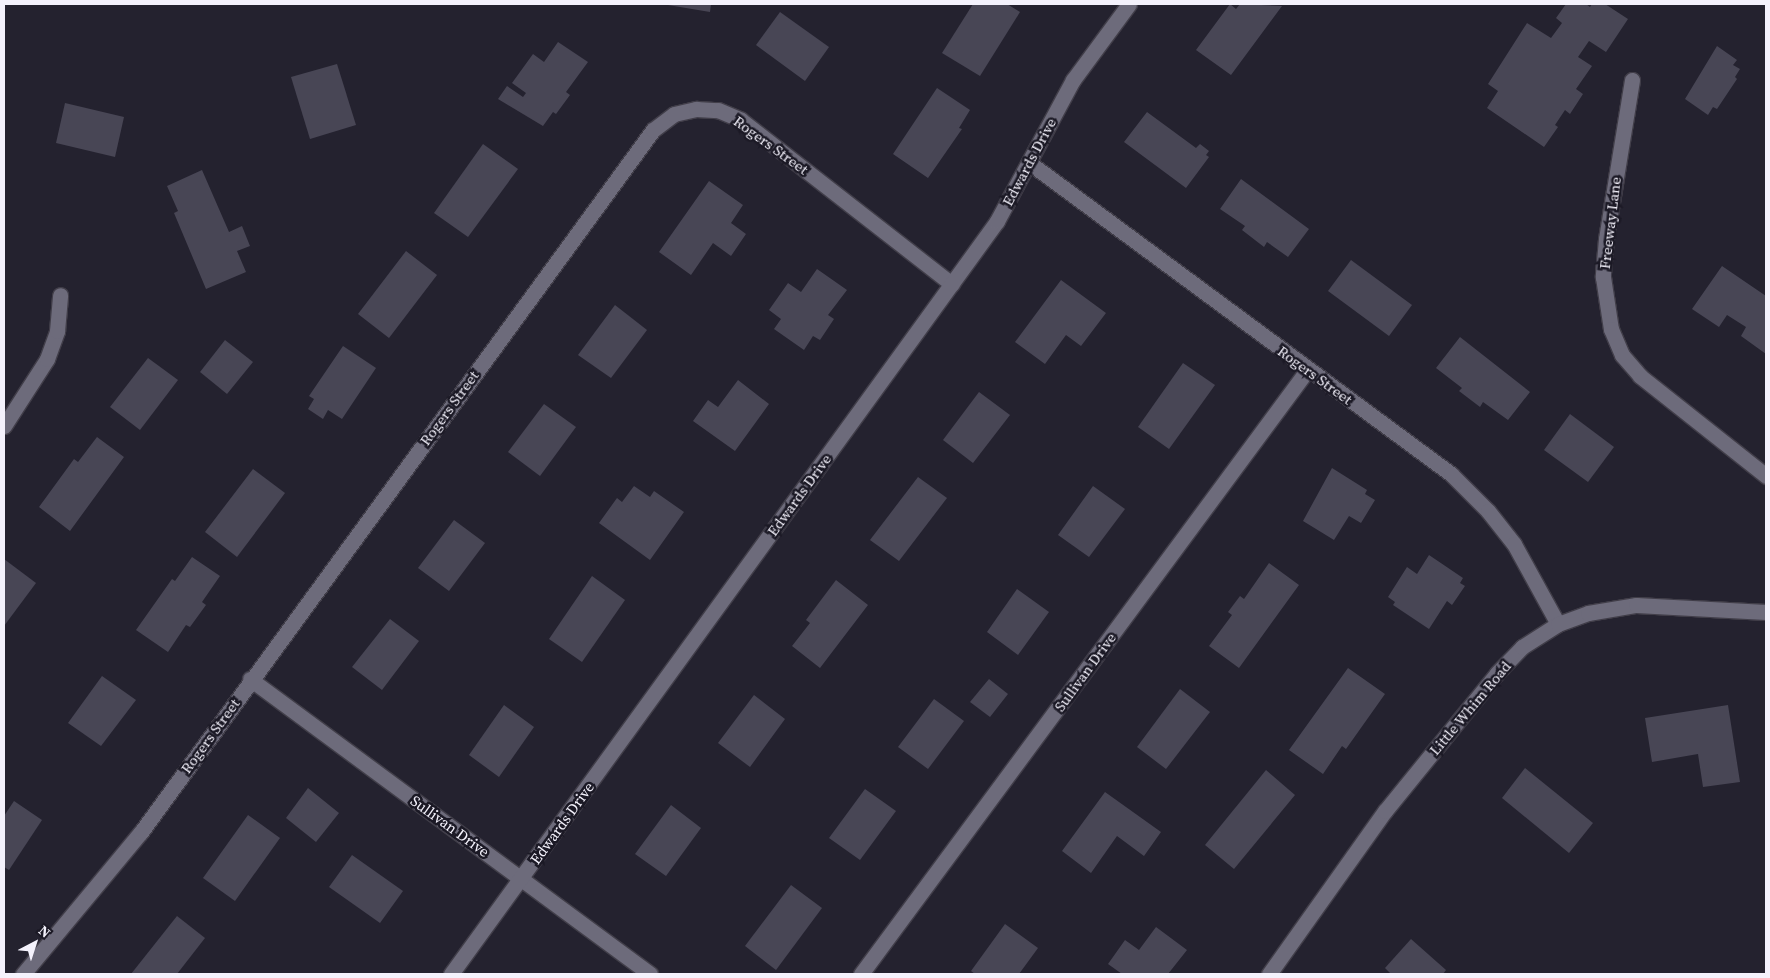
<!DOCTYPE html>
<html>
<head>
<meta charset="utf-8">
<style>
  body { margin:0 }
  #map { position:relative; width:1770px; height:978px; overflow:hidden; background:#24222f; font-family:"Source Serif 4",serif }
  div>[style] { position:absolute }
  .building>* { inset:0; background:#484655 }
  .roads { filter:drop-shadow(1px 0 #413e49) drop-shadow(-1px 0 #413e49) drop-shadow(0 1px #413e49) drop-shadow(0 -1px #413e49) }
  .minor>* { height:15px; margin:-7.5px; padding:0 7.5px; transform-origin:7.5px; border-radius:7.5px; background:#6d6b7b }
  span { translate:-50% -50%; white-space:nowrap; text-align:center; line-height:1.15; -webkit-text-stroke:5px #1b1925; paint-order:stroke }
  .street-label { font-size:15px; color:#f4f2fc }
  .frame { position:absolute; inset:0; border:5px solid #f4f2fc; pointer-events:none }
  .north { position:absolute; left:10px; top:918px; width:50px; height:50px; -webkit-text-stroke:4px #1b1925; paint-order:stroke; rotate:40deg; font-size:14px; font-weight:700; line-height:20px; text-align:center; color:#f4f2fc }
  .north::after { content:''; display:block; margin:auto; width:18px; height:22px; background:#f4f2fc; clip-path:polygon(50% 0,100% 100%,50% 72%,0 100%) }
</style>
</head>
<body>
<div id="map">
  <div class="building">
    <div style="clip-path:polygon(662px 4px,711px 4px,710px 12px)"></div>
    <div style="clip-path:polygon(973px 4px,1007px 4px,1020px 12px,980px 76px,942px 53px)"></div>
    <div style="clip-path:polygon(1230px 4px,1236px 9px,1240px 4px,1282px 6px,1231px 75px,1196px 50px)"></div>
    <div style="clip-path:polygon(1566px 4px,1586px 4px,1590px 7px,1592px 4px,1605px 4px,1628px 19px,1606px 52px,1589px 41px,1578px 57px,1592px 66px,1576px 89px,1583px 94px,1570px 114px,1565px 110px,1555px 125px,1558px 127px,1544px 147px,1487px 108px,1498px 91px,1488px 84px,1527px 23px,1551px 38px,1562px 23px,1556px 18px)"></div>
    <div style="clip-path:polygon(780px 12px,829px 47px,805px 81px,756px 45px)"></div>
    <div style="clip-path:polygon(558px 42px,588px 62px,566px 92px,570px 95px,556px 114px,553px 112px,543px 126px,498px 99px,507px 86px,523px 97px,526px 93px,512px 83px,533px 54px,544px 62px)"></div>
    <div style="clip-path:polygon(1717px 46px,1737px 60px,1733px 65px,1740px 69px,1735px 77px,1737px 79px,1717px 109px,1713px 107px,1708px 115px,1685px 99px)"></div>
    <div style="clip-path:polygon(337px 64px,356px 125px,310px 139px,291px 77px)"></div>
    <div style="clip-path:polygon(937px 88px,970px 110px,959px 128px,962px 129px,928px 178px,893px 154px)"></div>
    <div style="clip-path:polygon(65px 103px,124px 117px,115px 157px,56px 143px)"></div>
    <div style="clip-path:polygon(1147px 112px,1196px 148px,1200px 144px,1209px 151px,1206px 155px,1209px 157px,1186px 188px,1124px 142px)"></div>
    <div style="clip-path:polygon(483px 144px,518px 169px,468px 237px,434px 213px)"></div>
    <div style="clip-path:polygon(202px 170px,229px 232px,242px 226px,250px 246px,237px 251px,246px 272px,206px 289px,174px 213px,178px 211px,167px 186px)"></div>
    <div style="clip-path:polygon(1241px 179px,1309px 229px,1288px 257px,1267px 242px,1264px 247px,1242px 230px,1245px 226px,1220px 209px)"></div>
    <div style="clip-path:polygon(709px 181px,743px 205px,731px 223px,746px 234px,731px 256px,713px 243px,691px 275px,659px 252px)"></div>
    <div style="clip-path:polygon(406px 251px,437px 275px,389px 338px,358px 314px)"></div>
    <div style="clip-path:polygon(1351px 260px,1412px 305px,1389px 336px,1328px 291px)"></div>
    <div style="clip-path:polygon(1722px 266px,1766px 296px,1766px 354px,1741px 336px,1746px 327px,1727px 315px,1719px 327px,1692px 309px)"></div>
    <div style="clip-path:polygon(817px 269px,847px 290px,828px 315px,834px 319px,820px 340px,813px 336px,804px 350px,774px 329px,781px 319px,769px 310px,788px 283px,801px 292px)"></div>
    <div style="clip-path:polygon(1061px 280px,1106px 313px,1081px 346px,1066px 335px,1045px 364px,1015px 342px)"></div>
    <div style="clip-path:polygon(615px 305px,647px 330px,611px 378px,578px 355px)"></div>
    <div style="clip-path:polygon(1460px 337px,1530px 392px,1508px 420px,1483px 402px,1480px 407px,1459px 391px,1462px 388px,1436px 368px)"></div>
    <div style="clip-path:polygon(225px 340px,253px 362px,227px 394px,200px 372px)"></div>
    <div style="clip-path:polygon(343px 346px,376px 368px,342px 419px,328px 410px,323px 419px,308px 409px,314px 399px,309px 396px)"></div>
    <div style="clip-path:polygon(148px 358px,178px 380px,140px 430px,110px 407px)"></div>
    <div style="clip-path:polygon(1183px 363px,1215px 385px,1169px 449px,1138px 427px)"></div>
    <div style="clip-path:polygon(738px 380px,769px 404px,735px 451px,693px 421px,708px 400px,718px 407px)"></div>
    <div style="clip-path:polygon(979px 392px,1010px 415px,973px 463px,943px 440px)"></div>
    <div style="clip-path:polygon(544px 404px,576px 427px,540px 476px,508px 452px)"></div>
    <div style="clip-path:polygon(1570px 414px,1614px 447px,1588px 482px,1544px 450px)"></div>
    <div style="clip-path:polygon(97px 437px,124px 457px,70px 531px,39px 507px,74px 459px,78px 462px)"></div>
    <div style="clip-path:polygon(1332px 468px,1367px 490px,1365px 494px,1375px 500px,1361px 523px,1349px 516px,1334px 540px,1303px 521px)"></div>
    <div style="clip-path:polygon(253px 469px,285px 493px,237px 557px,205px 532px)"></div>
    <div style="clip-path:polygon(918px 477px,947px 498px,899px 561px,870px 540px)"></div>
    <div style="clip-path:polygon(634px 486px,650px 497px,654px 491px,684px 512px,650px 560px,599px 523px,617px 498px,622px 502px)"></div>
    <div style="clip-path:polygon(1093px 486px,1125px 509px,1089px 557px,1058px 535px)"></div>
    <div style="clip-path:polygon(454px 520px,485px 543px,449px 591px,418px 568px)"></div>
    <div style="clip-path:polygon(1429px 555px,1463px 578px,1460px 583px,1465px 586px,1452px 605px,1447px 601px,1429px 629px,1393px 605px,1395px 602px,1388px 597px,1407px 567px,1417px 574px)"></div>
    <div style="clip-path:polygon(192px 557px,220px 576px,202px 602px,206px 605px,190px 627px,186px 625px,168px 652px,136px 630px,172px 579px,175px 581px)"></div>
    <div style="clip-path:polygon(4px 559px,36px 583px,4px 626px)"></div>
    <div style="clip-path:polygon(1269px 563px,1299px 585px,1239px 668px,1209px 646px,1232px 615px,1228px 612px,1240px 596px,1244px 599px)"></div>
    <div style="clip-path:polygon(592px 576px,625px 600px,582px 662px,549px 639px)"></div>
    <div style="clip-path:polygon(836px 580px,868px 605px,820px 668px,792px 646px,810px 623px,806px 620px)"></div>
    <div style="clip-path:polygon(1017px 589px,1049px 612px,1018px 655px,987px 632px)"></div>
    <div style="clip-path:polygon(390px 619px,419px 641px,382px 690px,352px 667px)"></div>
    <div style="clip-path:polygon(1348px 668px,1385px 694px,1346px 749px,1342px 746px,1323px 774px,1289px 750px)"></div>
    <div style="clip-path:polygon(102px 676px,136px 700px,101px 746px,68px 723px)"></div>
    <div style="clip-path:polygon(989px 679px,1008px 694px,990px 717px,970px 702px)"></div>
    <div style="clip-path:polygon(1180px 689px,1210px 712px,1166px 769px,1137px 747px)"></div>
    <div style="clip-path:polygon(754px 695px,785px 719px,750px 767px,718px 743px)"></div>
    <div style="clip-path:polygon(934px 699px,964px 721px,928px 769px,898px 747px)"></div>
    <div style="clip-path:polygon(504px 705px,534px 727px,499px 777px,469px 755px)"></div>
    <div style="clip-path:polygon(1728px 705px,1740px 782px,1703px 787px,1698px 754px,1652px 762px,1645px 718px)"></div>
    <div style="clip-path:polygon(1525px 768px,1593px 823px,1569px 853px,1502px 798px)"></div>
    <div style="clip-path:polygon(1266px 770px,1295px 795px,1234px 869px,1205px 845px)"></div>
    <div style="clip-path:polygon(308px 788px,339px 813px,316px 842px,286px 818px)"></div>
    <div style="clip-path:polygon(865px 789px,896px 811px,860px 860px,829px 838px)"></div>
    <div style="clip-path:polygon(1105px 792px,1161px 832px,1144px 856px,1117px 836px,1091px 873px,1062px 851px)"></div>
    <div style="clip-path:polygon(14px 801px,42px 820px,9px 870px,4px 867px,4px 816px)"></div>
    <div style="clip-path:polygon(671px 805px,701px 828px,666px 876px,635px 854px)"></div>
    <div style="clip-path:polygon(248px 815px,280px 838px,235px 901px,203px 878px)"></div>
    <div style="clip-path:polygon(352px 855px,403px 891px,380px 923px,329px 887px)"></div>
    <div style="clip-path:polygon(791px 885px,822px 908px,776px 970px,745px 946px)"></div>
    <div style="clip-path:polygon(177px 916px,205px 938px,177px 974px,131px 974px)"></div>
    <div style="clip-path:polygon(1005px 924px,1038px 948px,1019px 974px,975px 974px,971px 971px)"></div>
    <div style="clip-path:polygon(1156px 927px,1187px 950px,1168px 974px,1122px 974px,1108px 964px,1125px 940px,1139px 950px)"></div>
    <div style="clip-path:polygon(1411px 939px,1446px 970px,1443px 974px,1391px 974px,1385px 968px)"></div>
  </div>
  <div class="roads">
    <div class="minor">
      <div style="left:1632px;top:80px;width:161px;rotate:99.3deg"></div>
      <div style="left:1606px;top:239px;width:38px;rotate:95deg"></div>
      <div style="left:1603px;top:277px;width:53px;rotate:81.3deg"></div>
      <div style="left:1611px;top:329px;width:28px;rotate:67deg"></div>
      <div style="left:1622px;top:355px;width:28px;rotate:49deg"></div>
      <div style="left:1640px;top:376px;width:161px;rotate:38.4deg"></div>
      <div style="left:1031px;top:164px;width:522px;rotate:36.43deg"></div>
      <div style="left:1451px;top:474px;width:52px;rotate:45deg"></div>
      <div style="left:1488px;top:511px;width:42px;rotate:51.8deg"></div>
      <div style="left:1514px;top:544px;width:91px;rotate:61.2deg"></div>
      <div style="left:4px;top:426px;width:80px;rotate:-57.3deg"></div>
      <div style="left:47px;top:359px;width:30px;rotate:-70deg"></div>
      <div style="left:57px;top:331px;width:36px;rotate:-85deg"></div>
      <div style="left:250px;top:679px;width:497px;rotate:36.4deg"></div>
      <div style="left:23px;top:974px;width:185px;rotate:-50.3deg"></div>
      <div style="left:141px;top:832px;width:869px;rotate:-53.9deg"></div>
      <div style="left:653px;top:130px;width:26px;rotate:-37deg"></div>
      <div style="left:674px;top:114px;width:23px;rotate:-13deg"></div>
      <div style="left:696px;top:109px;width:22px;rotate:3deg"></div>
      <div style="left:718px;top:110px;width:25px;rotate:23deg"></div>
      <div style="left:741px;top:120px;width:267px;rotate:37.9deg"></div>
      <div style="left:451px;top:974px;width:930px;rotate:-54.05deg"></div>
      <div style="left:997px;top:221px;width:160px;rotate:-61.7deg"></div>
      <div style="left:1073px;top:80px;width:94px;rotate:-53.6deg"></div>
      <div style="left:861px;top:974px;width:752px;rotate:-53.54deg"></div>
      <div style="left:1269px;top:974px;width:200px;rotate:-54.6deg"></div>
      <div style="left:1385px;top:811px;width:178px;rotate:-50.9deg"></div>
      <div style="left:1497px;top:673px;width:36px;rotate:-46deg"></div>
      <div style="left:1522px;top:647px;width:43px;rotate:-32.6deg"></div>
      <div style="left:1558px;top:624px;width:32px;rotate:-20deg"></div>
      <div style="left:1588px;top:613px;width:49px;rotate:-9.5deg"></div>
      <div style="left:1636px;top:605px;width:130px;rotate:3.1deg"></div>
    </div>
  </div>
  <div class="street-label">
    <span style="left:771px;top:145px;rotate:36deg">Rogers Street</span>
    <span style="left:1029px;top:162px;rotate:-62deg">Edwards Drive</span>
    <span style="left:1610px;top:223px;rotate:-83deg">Freeway Lane</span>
    <span style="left:1315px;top:375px;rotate:36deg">Rogers Street</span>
    <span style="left:449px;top:408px;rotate:-54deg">Rogers Street</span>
    <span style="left:799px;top:495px;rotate:-54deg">Edwards Drive</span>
    <span style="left:1085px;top:672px;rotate:-54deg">Sullivan Drive</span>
    <span style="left:1470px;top:708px;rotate:-50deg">Little Whim Road</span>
    <span style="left:210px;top:736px;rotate:-54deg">Rogers Street</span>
    <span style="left:562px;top:823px;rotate:-54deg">Edwards Drive</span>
    <span style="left:450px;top:826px;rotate:36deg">Sullivan Drive</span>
  </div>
  <div class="frame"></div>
  <div class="north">N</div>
</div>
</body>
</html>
